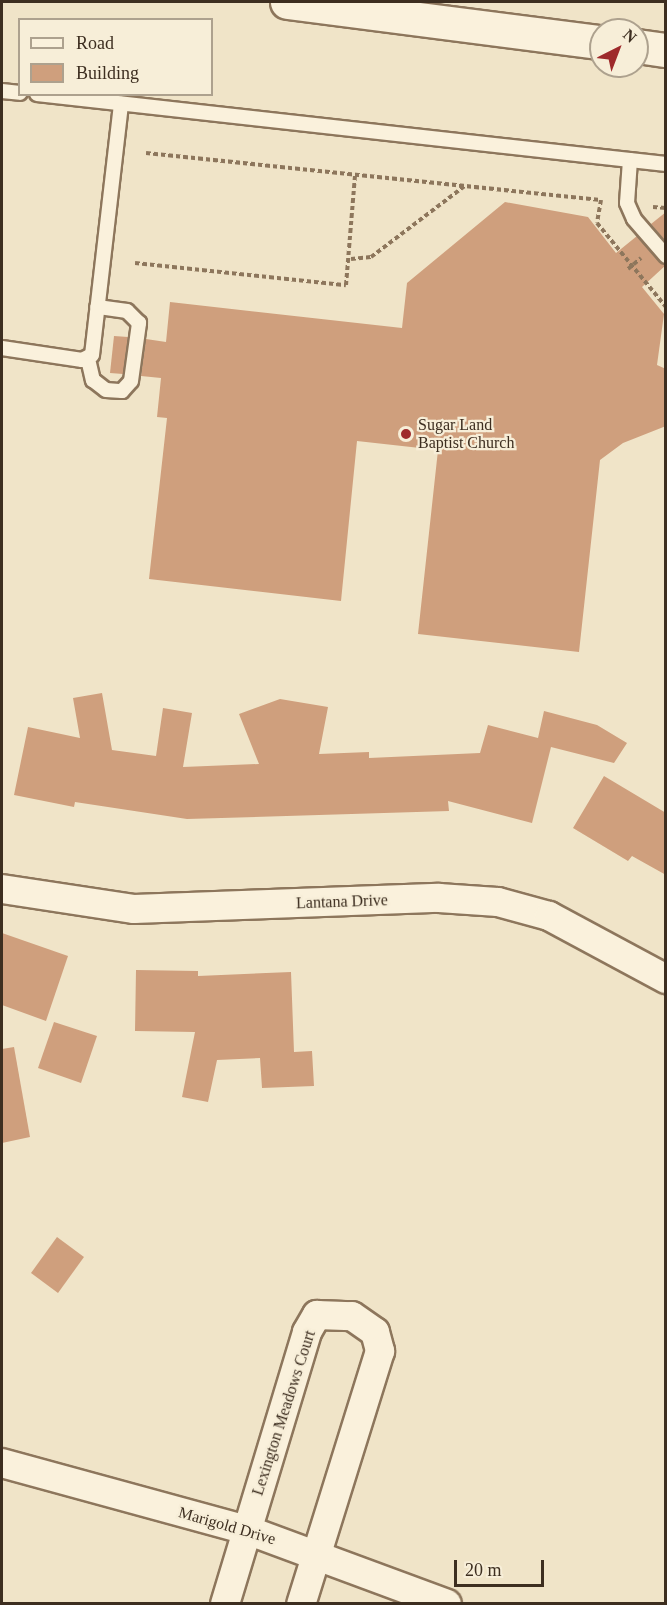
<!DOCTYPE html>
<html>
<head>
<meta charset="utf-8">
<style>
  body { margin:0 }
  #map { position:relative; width:667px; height:1605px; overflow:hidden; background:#f0e4c8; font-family:Georgia,serif }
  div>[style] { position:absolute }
  .building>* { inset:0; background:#cf9f7d }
  .path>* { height:4px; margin-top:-2px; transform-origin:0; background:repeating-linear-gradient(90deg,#8d765c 0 4.5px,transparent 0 7.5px) }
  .roads { filter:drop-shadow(2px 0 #8d765c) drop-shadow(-2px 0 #8d765c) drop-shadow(0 2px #8d765c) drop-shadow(0 -2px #8d765c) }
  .service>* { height:14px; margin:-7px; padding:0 7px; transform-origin:7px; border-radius:7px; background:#faf1dc }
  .minor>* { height:28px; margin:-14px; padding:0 14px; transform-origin:14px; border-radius:14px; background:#faf1dc }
  .secondary>* { height:33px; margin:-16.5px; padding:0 16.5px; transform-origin:16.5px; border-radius:16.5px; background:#faf1dc }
  .dots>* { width:16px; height:16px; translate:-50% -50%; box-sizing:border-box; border:3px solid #f7eed8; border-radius:50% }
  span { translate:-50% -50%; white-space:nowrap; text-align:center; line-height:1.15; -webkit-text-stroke:4.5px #f7eed8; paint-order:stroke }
  .poi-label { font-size:16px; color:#3d2e20 }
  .left { translate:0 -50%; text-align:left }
  .street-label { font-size:16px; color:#3d2e20 }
  .frame { position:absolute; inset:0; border:3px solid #3d2e20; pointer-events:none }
  .legend { position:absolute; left:18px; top:18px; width:195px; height:78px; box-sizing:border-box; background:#f7eed8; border:2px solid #ada18e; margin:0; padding:8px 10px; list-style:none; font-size:18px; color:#3d2e20 }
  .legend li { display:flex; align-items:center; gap:12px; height:30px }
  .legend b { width:30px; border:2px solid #ada18e }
  .north { position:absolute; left:589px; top:18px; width:60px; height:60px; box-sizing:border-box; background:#f7eed8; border:2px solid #ada18e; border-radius:50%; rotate:42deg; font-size:16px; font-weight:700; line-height:24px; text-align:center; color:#3d2e20 }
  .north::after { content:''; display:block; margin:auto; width:21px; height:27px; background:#9e2a2b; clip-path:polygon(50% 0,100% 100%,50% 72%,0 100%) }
  .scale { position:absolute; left:454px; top:1560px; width:90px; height:27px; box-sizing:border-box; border:3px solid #3d2e20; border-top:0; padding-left:8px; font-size:18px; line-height:21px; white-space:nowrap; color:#3d2e20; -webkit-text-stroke:4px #f7eed8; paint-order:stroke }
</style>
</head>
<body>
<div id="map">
  <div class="building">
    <div style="clip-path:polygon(505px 202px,588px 217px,616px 253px,637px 236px,666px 265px,642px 287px,664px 314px,657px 365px,666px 369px,666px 426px,623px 443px,600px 460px,579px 652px,418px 634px,438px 450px,357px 441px,341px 601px,149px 579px,167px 418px,157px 417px,161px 378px,141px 376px,146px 339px,166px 342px,170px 302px,402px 328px,407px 283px)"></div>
    <div style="clip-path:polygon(666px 212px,666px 242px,651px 224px)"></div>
    <div style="clip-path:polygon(114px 336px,128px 337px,123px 374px,110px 373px)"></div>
    <div style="clip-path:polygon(102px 693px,112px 750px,156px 756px,163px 708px,192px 713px,183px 767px,259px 764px,239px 714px,280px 699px,328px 707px,319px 754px,369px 752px,369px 758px,480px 753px,488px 725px,538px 738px,544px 711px,597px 725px,627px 743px,614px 763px,551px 747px,532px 823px,448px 801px,449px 811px,187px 819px,75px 802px,74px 807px,14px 795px,28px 727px,80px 738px,73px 698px)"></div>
    <div style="clip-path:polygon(604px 776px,666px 813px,666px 875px,632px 856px,628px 861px,573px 828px)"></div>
    <div style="clip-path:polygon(2px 933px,68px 956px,46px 1021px,2px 1005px)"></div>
    <div style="clip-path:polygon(136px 970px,198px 971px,198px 976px,291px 972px,294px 1052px,312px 1051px,314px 1086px,262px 1088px,260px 1058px,217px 1060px,208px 1102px,182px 1097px,195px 1032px,135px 1031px)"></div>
    <div style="clip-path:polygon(54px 1022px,97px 1036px,81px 1083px,38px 1068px)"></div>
    <div style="clip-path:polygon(14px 1047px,30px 1137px,2px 1143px,2px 1049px)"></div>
    <div style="clip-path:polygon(57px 1237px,84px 1257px,58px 1293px,31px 1273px)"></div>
  </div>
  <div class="path">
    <div style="left:146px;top:153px;width:457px;rotate:5.9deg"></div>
    <div style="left:601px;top:200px;width:23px;rotate:100deg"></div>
    <div style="left:597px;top:223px;width:109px;rotate:50.6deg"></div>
    <div style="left:653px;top:207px;width:13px;rotate:4deg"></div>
    <div style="left:351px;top:259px;width:20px;rotate:-6deg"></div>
    <div style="left:371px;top:257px;width:119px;rotate:-37.2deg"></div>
    <div style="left:135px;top:263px;width:212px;rotate:6deg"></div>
    <div style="left:346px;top:285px;width:110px;rotate:-85.3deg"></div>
    <div style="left:628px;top:269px;width:17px;rotate:-40deg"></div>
  </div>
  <div class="roads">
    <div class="service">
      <div style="left:2px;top:91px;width:18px;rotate:6deg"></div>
      <div style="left:37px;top:94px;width:633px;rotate:6.35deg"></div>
      <div style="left:630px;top:160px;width:43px;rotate:94deg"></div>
      <div style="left:627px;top:203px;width:17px;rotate:66deg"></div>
      <div style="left:634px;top:219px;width:49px;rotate:49.1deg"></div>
      <div style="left:2px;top:348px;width:81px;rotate:8.5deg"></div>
      <div style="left:82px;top:360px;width:11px;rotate:-27deg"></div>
      <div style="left:92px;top:355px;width:253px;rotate:-83.4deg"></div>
      <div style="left:88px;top:359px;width:22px;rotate:77deg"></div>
      <div style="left:93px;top:380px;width:16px;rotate:38deg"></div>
      <div style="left:106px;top:390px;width:16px;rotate:4deg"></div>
      <div style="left:122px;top:391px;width:13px;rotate:-48deg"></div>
      <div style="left:131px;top:381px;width:59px;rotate:-82.1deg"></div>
      <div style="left:139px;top:323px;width:17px;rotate:-135deg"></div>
      <div style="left:127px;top:311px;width:30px;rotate:-172deg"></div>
    </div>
    <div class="minor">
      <div style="left:2px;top:889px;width:134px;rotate:8.6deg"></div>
      <div style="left:134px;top:909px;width:305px;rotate:-2.1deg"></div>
      <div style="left:439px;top:898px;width:59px;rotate:3.9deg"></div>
      <div style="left:498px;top:902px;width:53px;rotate:15.4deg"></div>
      <div style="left:549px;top:916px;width:133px;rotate:28.3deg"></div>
      <div style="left:2px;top:1463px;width:254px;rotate:15.3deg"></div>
      <div style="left:247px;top:1530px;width:213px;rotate:20.3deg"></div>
      <div style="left:225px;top:1604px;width:284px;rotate:-73.2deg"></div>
      <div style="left:307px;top:1332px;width:20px;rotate:-60deg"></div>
      <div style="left:317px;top:1315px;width:35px;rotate:2deg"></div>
      <div style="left:352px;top:1316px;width:28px;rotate:35deg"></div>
      <div style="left:375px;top:1332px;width:20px;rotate:75deg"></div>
      <div style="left:380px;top:1351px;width:265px;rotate:107.3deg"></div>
    </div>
    <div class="secondary">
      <div style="left:287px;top:2px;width:317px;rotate:7.3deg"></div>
      <div style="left:637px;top:46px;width:29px;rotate:8deg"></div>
    </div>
  </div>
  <div class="dots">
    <div style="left:406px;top:434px;background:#9e2a2b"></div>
  </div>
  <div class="poi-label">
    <span class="left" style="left:418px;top:434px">Sugar Land<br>Baptist Church</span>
  </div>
  <div class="street-label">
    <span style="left:342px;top:902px;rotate:-2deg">Lantana Drive</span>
    <span style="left:284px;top:1413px;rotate:-72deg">Lexington Meadows Court</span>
    <span style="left:227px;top:1526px;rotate:16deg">Marigold Drive</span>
  </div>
  <div class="frame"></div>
  <ul class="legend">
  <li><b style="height:8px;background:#faf1dc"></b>Road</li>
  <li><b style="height:16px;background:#cf9f7d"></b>Building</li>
  </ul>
  <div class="north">N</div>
  <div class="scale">20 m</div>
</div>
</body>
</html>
